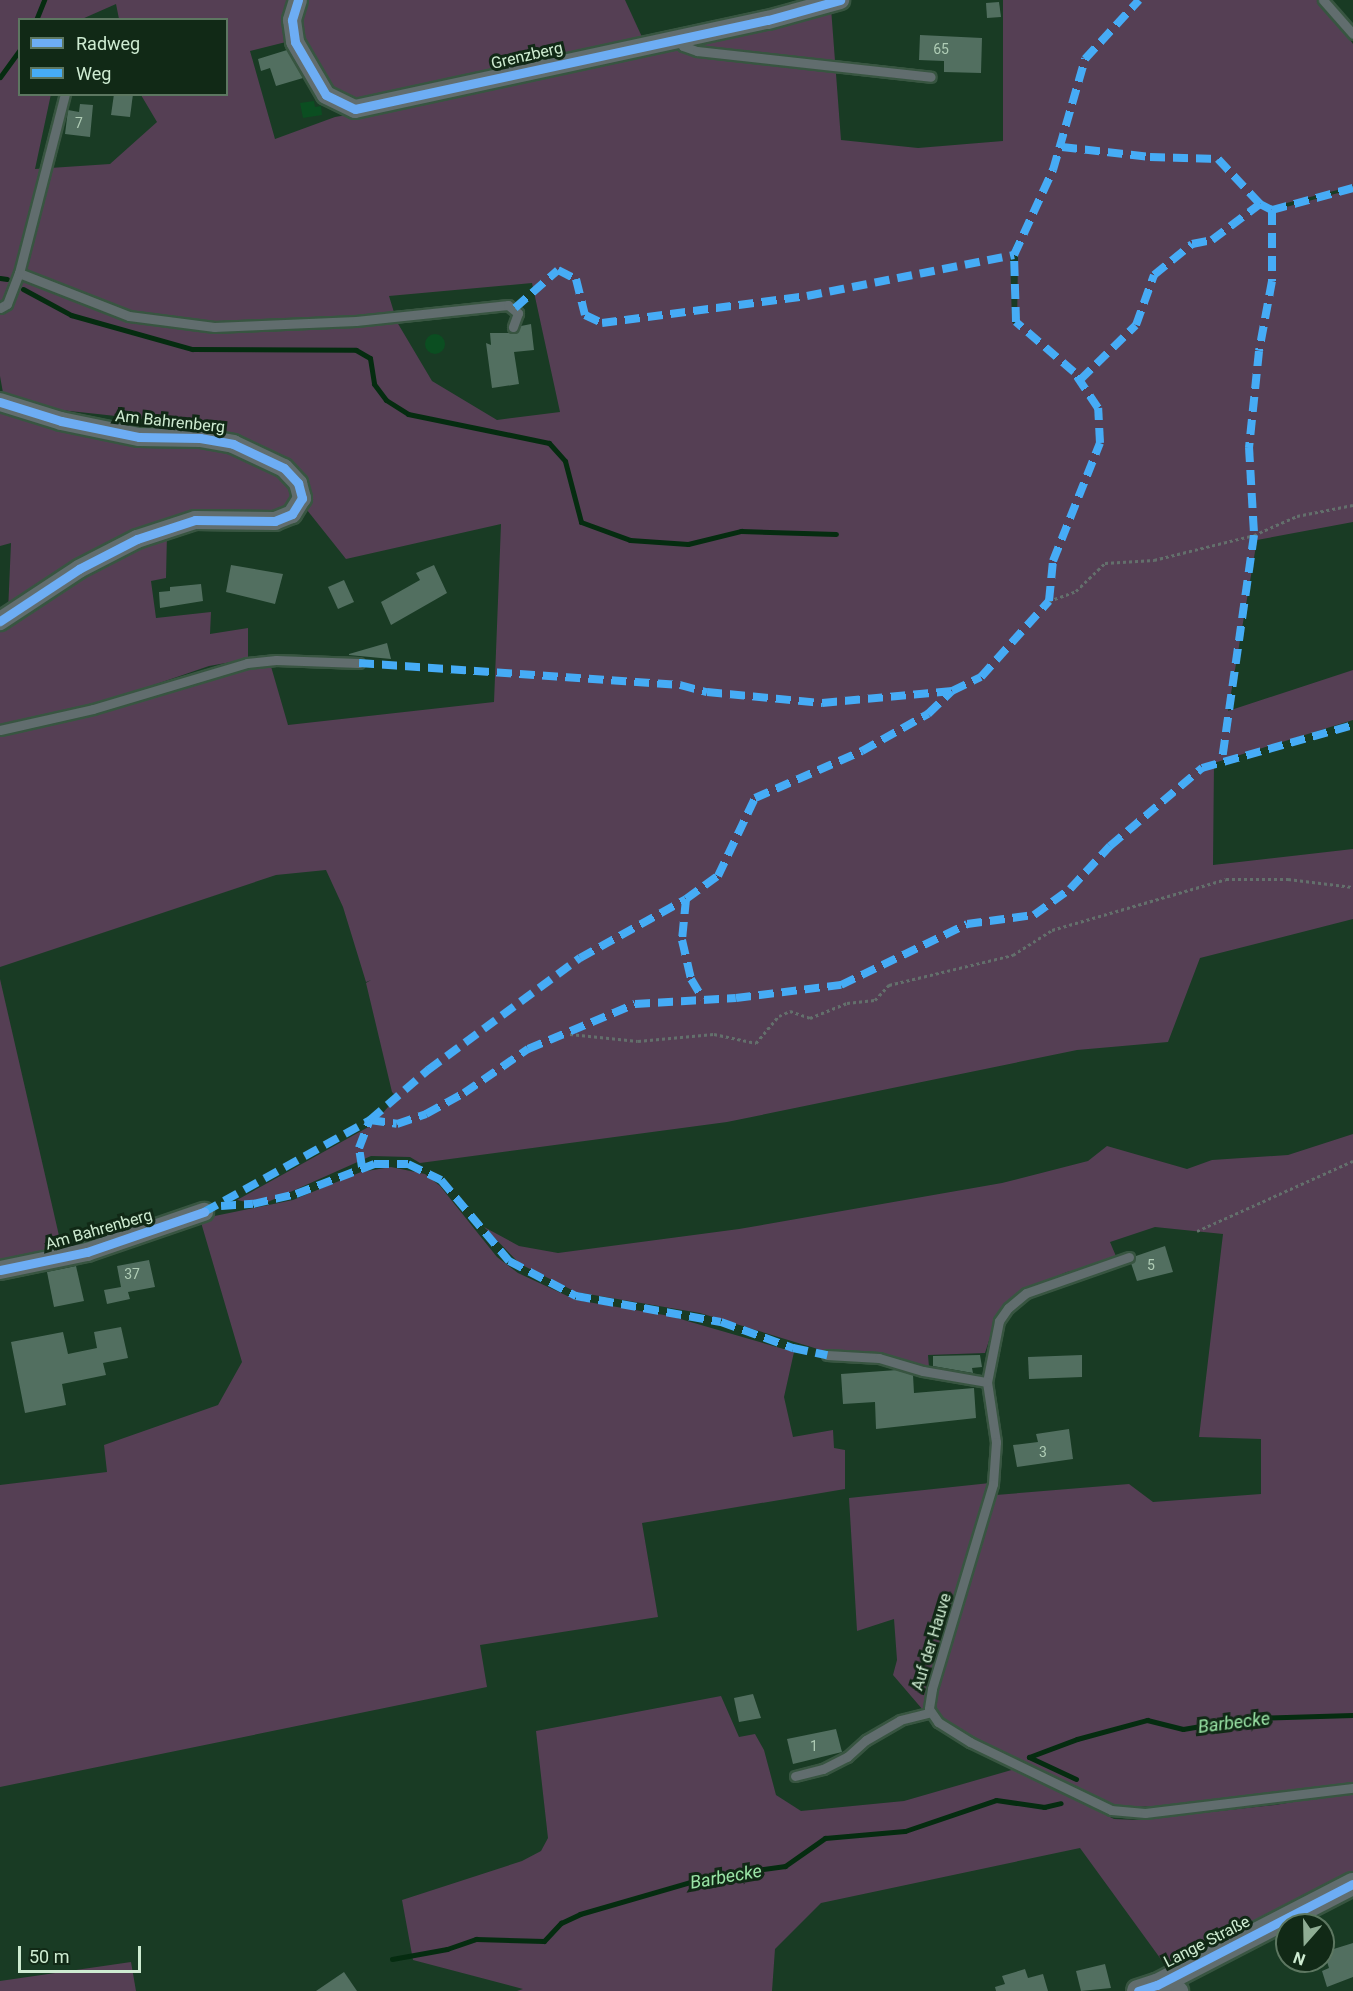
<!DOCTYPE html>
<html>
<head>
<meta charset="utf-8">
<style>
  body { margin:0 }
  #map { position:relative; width:1353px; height:1991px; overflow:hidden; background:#193b24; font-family:Roboto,sans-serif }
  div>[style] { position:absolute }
  .built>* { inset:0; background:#0b4e21 }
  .round { border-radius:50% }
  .green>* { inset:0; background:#553f54 }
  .stream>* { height:5px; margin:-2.5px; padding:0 2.5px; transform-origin:2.5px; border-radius:2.5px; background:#052c10 }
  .building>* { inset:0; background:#526f60 }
  .path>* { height:3px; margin-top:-1.5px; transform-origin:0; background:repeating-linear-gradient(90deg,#63706c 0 3px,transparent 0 6px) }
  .roads { filter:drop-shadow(2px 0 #385541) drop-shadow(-2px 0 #385541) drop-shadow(0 2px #385541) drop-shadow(0 -2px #385541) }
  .service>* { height:9px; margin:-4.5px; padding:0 4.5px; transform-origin:4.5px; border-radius:4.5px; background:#616d6e }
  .minor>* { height:18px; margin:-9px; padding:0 9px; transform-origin:9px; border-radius:9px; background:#616d6e }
  .tertiary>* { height:22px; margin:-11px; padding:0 11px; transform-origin:11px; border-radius:11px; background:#616d6e }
  .quiet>* { height:8px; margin-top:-4px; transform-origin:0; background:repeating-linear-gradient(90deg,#46acf6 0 15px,transparent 0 23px) }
  .cycleway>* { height:9px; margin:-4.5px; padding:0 4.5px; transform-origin:4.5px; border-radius:4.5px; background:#6dadf4 }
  span { translate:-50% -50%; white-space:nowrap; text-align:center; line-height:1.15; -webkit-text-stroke:6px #112916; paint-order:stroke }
  .number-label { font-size:14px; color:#afccb5 }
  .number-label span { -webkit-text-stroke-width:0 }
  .street-label { font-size:16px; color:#ceebd1 }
  .water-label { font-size:18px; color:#9ae4a6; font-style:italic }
  .legend { position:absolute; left:18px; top:18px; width:210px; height:78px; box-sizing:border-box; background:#112916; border:2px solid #5d7761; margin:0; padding:8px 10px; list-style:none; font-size:18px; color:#ceebd1 }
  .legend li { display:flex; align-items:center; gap:12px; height:30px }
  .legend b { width:30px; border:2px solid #5d7761 }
  .north { position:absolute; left:1275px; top:1913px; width:60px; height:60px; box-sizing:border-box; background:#112916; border:2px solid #5d7761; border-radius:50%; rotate:200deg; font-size:16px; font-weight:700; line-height:24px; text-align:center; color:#ceebd1 }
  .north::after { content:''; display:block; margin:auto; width:21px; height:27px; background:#8fad94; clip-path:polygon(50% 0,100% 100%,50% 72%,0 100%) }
  .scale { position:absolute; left:18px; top:1946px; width:123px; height:27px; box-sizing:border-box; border:3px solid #ceebd1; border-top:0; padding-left:8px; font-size:18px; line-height:21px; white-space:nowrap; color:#ceebd1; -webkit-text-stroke:4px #112916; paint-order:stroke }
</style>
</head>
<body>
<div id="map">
  <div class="built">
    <div style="clip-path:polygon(314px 101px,315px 107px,321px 106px,322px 115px,303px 118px,300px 103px)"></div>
    <div class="round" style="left:425px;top:334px;width:20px;height:20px"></div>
  </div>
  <div class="green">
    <div style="clip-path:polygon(evenodd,0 0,291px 0,290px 41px,250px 51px,275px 139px,335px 117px,438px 99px,831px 8px,841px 140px,918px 148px,1003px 141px,1003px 0,1322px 0,1353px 44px,1353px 186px,1275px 206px,1275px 210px,1353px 189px,1353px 522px,1257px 540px,1228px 711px,1353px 670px,1353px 720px,1214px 763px,1213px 865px,1353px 849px,1353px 919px,1200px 958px,1168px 1042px,1077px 1050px,727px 1122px,420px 1163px,410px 1157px,371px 1156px,261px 1205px,237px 1200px,372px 1125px,397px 1097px,392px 1092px,366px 983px,371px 980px,366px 982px,343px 907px,326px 870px,276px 875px,0 967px,0 735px,270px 663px,288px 725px,494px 702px,501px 524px,346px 559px,303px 505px,300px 471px,277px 456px,162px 421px,5px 404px,0 376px,0 0,116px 4px,119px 19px,226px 20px,226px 94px,141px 95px,157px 122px,110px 164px,35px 169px,51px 94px,20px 94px,20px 20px,82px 19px,116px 4px,0 0,1016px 240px,1018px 255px,1017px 327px,1012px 322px,1010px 255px,1016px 240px,0 0,532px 283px,560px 412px,497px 420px,432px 381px,397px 322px,389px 296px,532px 283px)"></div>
    <div style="clip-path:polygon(301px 0,625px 0,642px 37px,483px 80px,343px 104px,302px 50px,298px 8px)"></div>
    <div style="clip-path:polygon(0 408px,163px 428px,278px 463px,299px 498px,281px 516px,198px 517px,8px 612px,11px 543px,0 546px)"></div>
    <div style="clip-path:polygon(167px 534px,166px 578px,151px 581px,156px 618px,211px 612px,210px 634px,248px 628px,248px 659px,209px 666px,92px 706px,0 726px,0 629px,43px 596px)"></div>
    <div style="clip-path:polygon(0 979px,63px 1253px,0 1266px)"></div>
    <div style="clip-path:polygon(1353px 1134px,1353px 1784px,1183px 1806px,1113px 1807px,971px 1739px,944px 1720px,936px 1708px,936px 1692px,996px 1495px,1129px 1484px,1153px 1502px,1261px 1494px,1261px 1439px,1199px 1437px,1223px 1234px,1155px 1227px,1110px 1242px,1118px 1261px,1067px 1272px,1023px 1290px,998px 1313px,985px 1353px,928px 1355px,929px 1367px,821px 1350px,700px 1313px,576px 1292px,520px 1264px,484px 1227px,519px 1246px,558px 1253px,739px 1229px,1002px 1183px,1088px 1161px,1107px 1146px,1187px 1169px,1212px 1160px,1288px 1155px)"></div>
    <div style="clip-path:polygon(391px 1167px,425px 1174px,440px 1186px,497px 1257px,518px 1273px,576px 1300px,670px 1316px,794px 1352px,784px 1397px,793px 1437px,833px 1430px,834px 1448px,845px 1450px,845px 1489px,642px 1523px,658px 1617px,480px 1645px,487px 1687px,0 1787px,0 1485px,107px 1472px,104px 1445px,218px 1405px,242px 1362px,200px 1219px,293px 1200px,361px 1172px)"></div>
    <div style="clip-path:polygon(990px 1483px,927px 1690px,923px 1710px,893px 1675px,897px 1660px,894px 1619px,857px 1631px,849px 1498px)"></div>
    <div style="clip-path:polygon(721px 1696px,739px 1737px,755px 1734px,764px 1750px,776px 1795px,801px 1811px,904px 1801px,1015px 1769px,1114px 1819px,1138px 1820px,1275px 1805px,1353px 1792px,1353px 1872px,1168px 1969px,1080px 1848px,821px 1903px,775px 1949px,772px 1991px,517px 1991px,523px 1989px,413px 1960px,402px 1900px,522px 1861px,541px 1851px,548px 1838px,536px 1731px)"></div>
    <div style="clip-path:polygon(131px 1962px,136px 1991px,0 1991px,0 1981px)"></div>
  </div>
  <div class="stream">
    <div style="left:36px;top:20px;width:22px;rotate:-68deg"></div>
    <div style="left:0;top:77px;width:34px;rotate:-54deg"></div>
    <div style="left:0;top:278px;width:7px;rotate:8deg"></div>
    <div style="left:23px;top:289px;width:55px;rotate:28.4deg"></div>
    <div style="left:71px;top:315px;width:126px;rotate:15.7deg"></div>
    <div style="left:192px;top:349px;width:164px;rotate:0.3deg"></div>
    <div style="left:356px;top:350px;width:16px;rotate:30deg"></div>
    <div style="left:370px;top:358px;width:26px;rotate:81deg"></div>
    <div style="left:374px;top:384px;width:20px;rotate:53deg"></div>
    <div style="left:386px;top:400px;width:26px;rotate:32deg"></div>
    <div style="left:408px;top:414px;width:144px;rotate:11.6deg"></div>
    <div style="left:549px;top:443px;width:24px;rotate:48deg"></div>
    <div style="left:565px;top:461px;width:63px;rotate:75.3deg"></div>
    <div style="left:581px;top:522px;width:52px;rotate:20.2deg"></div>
    <div style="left:630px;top:540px;width:58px;rotate:3.9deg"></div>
    <div style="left:688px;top:544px;width:55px;rotate:-13.8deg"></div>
    <div style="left:741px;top:531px;width:95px;rotate:1.8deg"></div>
    <div style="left:1076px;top:1779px;width:52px;rotate:-154.9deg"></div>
    <div style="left:1029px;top:1757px;width:51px;rotate:-20.6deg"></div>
    <div style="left:1077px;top:1739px;width:73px;rotate:-15.2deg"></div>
    <div style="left:1147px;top:1720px;width:37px;rotate:14deg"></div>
    <div style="left:1183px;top:1729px;width:66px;rotate:-9.6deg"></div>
    <div style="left:1248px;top:1718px;width:105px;rotate:-1.6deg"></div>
    <div style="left:392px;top:1959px;width:56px;rotate:-10.3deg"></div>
    <div style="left:447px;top:1949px;width:31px;rotate:-19deg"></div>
    <div style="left:476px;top:1939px;width:68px;rotate:1.7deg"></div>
    <div style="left:544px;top:1941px;width:25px;rotate:-47deg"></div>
    <div style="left:561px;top:1923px;width:21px;rotate:-25deg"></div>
    <div style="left:580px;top:1914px;width:136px;rotate:-16.2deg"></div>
    <div style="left:711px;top:1876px;width:75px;rotate:-7.7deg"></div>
    <div style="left:785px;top:1866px;width:49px;rotate:-35deg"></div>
    <div style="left:825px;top:1838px;width:80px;rotate:-5deg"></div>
    <div style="left:905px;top:1831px;width:96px;rotate:-18.8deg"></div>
    <div style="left:996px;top:1800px;width:49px;rotate:8.3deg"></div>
    <div style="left:1044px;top:1807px;width:17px;rotate:-13deg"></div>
  </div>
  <div class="building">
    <div style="clip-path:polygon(999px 2px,1001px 17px,987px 18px,986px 3px)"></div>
    <div style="clip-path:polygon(920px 35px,982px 38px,981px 73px,944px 72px,944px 61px,919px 60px)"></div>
    <div style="clip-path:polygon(287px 50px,303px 78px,276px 86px,270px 68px,261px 71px,258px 59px)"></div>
    <div style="clip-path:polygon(114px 94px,133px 94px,130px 117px,111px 115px)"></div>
    <div style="clip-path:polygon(80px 104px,93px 105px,90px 137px,65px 134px,68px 110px,79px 112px)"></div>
    <div style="clip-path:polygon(531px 324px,534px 350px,514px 352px,519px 384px,492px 388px,486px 343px,491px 345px,490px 333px,515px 333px,521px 326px)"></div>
    <div style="clip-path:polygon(231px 565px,283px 574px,275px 604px,226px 592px)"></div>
    <div style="clip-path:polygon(434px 565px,447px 593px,391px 625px,381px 602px,420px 580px,416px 573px)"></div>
    <div style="clip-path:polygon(344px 580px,354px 602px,338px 609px,328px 587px)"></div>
    <div style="clip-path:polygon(201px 584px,203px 601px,160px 608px,159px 592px,170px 591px,170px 587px)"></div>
    <div style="clip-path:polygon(387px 643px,391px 659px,349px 655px,349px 654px)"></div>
    <div style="clip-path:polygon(1165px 1246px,1173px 1272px,1137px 1281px,1131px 1263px,1136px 1256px)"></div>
    <div style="clip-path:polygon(149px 1260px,155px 1287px,128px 1292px,130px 1299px,107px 1304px,104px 1290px,121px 1287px,117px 1266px)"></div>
    <div style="clip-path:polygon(76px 1266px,84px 1301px,54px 1307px,47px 1272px)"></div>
    <div style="clip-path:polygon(121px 1327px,128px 1358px,103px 1363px,106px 1375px,62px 1384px,66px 1405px,25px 1413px,11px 1342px,63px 1332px,68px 1354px,97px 1348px,94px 1332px)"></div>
    <div style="clip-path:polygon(980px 1355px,982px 1367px,972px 1368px,973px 1373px,933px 1366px,933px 1356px)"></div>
    <div style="clip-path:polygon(1082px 1355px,1082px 1377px,1029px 1379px,1028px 1357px)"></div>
    <div style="clip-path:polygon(897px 1370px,913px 1375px,914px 1393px,974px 1388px,976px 1418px,876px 1429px,875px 1402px,843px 1404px,841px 1374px)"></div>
    <div style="clip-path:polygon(1069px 1429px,1073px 1459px,1017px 1467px,1013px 1445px,1038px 1442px,1036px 1434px)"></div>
    <div style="clip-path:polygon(753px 1694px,761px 1718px,739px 1722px,734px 1698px)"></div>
    <div style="clip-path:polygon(836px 1729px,842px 1752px,793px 1764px,787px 1739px)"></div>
    <div style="clip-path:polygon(1353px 1943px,1353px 1977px,1327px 1987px,1322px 1971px,1329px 1968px,1324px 1952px)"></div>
    <div style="clip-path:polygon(1105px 1964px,1111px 1988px,1081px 1991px,1076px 1971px)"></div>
    <div style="clip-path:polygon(1025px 1969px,1028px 1978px,1043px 1974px,1048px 1991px,996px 1991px,995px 1987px,1005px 1984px,1002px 1976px)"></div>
    <div style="clip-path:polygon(344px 1972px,357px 1991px,316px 1991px)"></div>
  </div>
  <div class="path">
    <div style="left:1049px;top:601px;width:29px;rotate:-20deg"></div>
    <div style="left:1076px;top:591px;width:40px;rotate:-44deg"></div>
    <div style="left:1105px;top:563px;width:49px;rotate:-3.5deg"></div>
    <div style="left:1154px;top:560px;width:103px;rotate:-14deg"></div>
    <div style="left:1254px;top:535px;width:47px;rotate:-23.8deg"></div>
    <div style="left:1297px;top:516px;width:57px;rotate:-11.1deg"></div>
    <div style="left:570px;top:1034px;width:68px;rotate:5.9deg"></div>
    <div style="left:638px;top:1041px;width:76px;rotate:-5.3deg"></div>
    <div style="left:714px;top:1034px;width:43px;rotate:12.1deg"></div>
    <div style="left:756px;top:1043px;width:35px;rotate:-50deg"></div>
    <div style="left:779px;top:1016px;width:12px;rotate:-24deg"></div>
    <div style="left:790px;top:1011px;width:21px;rotate:19deg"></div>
    <div style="left:810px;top:1018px;width:40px;rotate:-22deg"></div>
    <div style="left:847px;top:1003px;width:28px;rotate:-6deg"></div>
    <div style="left:875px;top:1000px;width:21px;rotate:-47deg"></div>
    <div style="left:889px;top:985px;width:128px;rotate:-13.6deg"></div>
    <div style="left:1013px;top:955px;width:46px;rotate:-32.7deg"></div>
    <div style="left:1052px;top:930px;width:181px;rotate:-16.3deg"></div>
    <div style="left:1226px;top:879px;width:62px"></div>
    <div style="left:1288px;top:879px;width:65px;rotate:7deg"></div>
    <div style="left:1197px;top:1231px;width:171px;rotate:-24.2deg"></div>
  </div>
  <div class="roads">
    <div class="service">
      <div style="left:1323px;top:0;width:45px;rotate:48.6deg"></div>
      <div style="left:679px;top:38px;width:9px;rotate:63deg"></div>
      <div style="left:683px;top:46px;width:15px;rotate:20deg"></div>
      <div style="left:697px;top:51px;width:235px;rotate:6.3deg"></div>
      <div style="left:19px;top:273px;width:118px;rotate:21.4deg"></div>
      <div style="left:129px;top:316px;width:86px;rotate:7.4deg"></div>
      <div style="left:214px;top:327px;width:142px;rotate:-2.4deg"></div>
      <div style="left:356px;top:321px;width:153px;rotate:-6deg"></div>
      <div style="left:508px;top:305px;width:13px;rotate:39deg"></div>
      <div style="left:518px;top:313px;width:15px;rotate:110deg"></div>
      <div style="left:0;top:308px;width:8px;rotate:-30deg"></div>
      <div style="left:7px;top:304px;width:33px;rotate:-69deg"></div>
      <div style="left:19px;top:273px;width:185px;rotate:-75.6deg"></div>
      <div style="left:0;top:730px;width:95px;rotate:-12.7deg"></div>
      <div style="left:93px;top:709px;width:161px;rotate:-16.6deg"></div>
      <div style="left:247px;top:663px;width:29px;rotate:-6deg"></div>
      <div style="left:276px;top:660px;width:83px;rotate:2.1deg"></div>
      <div style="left:1129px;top:1257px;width:109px;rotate:160.7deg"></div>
      <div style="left:1026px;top:1293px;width:23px;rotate:140deg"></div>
      <div style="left:1008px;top:1308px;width:16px;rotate:125deg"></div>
      <div style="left:999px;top:1321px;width:62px;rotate:101.1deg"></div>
      <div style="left:987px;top:1382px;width:61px;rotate:81.5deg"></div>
      <div style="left:996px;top:1442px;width:42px;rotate:94.1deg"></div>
      <div style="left:993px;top:1484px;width:214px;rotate:106.6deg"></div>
      <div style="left:932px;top:1689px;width:20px;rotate:99deg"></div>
      <div style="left:929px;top:1709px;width:16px;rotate:55deg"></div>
      <div style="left:938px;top:1722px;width:38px;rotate:32deg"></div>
      <div style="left:970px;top:1742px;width:157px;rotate:25.7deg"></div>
      <div style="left:1111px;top:1810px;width:34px;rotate:5deg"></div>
      <div style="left:1145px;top:1813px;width:209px;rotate:-6.9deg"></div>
      <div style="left:827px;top:1355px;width:52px;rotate:3.3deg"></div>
      <div style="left:879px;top:1358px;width:46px;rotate:16.5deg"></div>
      <div style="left:923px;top:1371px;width:65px;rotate:9.8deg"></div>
      <div style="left:795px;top:1776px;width:29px;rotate:-14deg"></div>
      <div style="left:823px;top:1769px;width:27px;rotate:-27deg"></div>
      <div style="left:847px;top:1757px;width:25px;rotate:-42deg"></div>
      <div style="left:866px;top:1740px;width:39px;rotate:-30deg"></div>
      <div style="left:900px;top:1720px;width:32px;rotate:-14deg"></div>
    </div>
    <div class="minor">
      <div style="left:298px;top:0;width:21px;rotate:107deg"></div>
      <div style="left:292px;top:20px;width:22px;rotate:82deg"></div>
      <div style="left:295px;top:42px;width:61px;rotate:59.7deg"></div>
      <div style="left:326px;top:95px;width:32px;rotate:26deg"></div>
      <div style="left:355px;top:109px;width:422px;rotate:-12.2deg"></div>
      <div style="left:768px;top:20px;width:75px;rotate:-15.5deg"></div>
      <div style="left:0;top:402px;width:64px;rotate:17.3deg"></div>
      <div style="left:61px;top:421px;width:80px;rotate:11.6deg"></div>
      <div style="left:139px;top:437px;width:61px;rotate:0.9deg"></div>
      <div style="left:200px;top:438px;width:34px;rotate:10deg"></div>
      <div style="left:233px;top:444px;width:56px;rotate:25.2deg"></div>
      <div style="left:284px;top:468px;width:21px;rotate:47deg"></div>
      <div style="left:298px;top:483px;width:16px;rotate:75deg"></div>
      <div style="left:302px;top:498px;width:19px;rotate:122deg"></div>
      <div style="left:292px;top:514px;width:18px;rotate:158deg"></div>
      <div style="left:275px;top:521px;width:80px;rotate:-179.3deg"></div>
      <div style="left:195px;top:520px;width:61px;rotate:161.9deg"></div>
      <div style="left:137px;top:539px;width:65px;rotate:152.7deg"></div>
      <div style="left:79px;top:569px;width:95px;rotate:146.6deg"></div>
      <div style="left:0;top:1270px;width:89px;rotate:-11.7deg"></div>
      <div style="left:87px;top:1252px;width:124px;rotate:-18.9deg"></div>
      <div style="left:1157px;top:1985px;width:23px;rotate:15deg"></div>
    </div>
    <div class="tertiary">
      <div style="left:1138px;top:1991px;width:20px;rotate:-18deg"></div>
      <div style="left:1157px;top:1985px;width:220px;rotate:-27.3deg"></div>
    </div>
  </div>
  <div class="quiet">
    <div style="left:1062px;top:147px;width:89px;rotate:6.5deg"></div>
    <div style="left:1150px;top:157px;width:68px;rotate:1.7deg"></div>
    <div style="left:1218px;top:159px;width:62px;rotate:47deg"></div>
    <div style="left:1260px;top:204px;width:13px;rotate:27deg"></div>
    <div style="left:1272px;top:210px;width:71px;rotate:90deg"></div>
    <div style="left:1272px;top:281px;width:71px;rotate:100.5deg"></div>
    <div style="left:1259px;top:351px;width:97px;rotate:95.9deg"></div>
    <div style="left:1249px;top:447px;width:88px;rotate:86.7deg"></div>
    <div style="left:1254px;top:535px;width:228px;rotate:98.1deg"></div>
    <div style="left:1272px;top:210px;width:84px;rotate:-15.2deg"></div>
    <div style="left:515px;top:308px;width:57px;rotate:-41.5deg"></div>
    <div style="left:558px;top:270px;width:20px;rotate:27deg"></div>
    <div style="left:576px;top:279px;width:37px;rotate:76deg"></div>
    <div style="left:585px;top:315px;width:19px;rotate:25deg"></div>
    <div style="left:602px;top:323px;width:207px;rotate:-7.5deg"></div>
    <div style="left:807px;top:296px;width:211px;rotate:-11.2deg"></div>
    <div style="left:1080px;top:380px;width:78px;rotate:-44.5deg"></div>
    <div style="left:1136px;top:325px;width:53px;rotate:-70.2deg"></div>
    <div style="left:1154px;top:275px;width:49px;rotate:-39.2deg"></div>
    <div style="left:1192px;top:244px;width:20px;rotate:-11deg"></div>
    <div style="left:1212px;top:240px;width:60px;rotate:-36.9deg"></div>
    <div style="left:359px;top:663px;width:322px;rotate:3.9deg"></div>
    <div style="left:680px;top:685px;width:28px;rotate:15deg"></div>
    <div style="left:707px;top:692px;width:116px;rotate:5.5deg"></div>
    <div style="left:822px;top:703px;width:131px;rotate:-5.3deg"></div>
    <div style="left:686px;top:899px;width:41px;rotate:95.6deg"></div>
    <div style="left:682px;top:940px;width:40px;rotate:77deg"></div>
    <div style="left:691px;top:979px;width:23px;rotate:59deg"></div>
    <div style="left:370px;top:1120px;width:27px;rotate:8deg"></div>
    <div style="left:397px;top:1124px;width:31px;rotate:-19deg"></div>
    <div style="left:426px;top:1114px;width:43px;rotate:-28.9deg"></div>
    <div style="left:464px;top:1093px;width:78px;rotate:-34.5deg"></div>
    <div style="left:528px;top:1049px;width:116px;rotate:-22.8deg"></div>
    <div style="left:635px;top:1004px;width:101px;rotate:-3.4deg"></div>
    <div style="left:736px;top:998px;width:106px;rotate:-7.1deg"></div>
    <div style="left:841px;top:985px;width:140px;rotate:-25.8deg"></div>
    <div style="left:967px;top:924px;width:68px;rotate:-7.7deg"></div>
    <div style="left:1034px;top:915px;width:44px;rotate:-35.8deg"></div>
    <div style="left:1070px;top:889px;width:59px;rotate:-47.1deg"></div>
    <div style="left:1110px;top:846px;width:121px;rotate:-40.3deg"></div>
    <div style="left:1202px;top:768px;width:157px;rotate:-15.9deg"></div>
    <div style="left:362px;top:1167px;width:19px;rotate:-99deg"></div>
    <div style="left:359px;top:1148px;width:30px;rotate:-69deg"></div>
    <div style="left:221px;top:1206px;width:32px;rotate:-4deg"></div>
    <div style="left:253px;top:1204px;width:44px;rotate:-13.1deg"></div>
    <div style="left:296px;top:1194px;width:84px;rotate:-21deg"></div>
    <div style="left:374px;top:1164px;width:34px"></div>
    <div style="left:408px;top:1164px;width:37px;rotate:26deg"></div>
    <div style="left:441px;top:1180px;width:106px;rotate:50deg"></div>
    <div style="left:509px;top:1261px;width:76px;rotate:27.6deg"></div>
    <div style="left:576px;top:1296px;width:147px;rotate:10.2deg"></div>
    <div style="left:721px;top:1322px;width:77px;rotate:19.9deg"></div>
    <div style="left:793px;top:1348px;width:35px;rotate:12deg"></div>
    <div style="left:204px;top:1212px;width:190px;rotate:-29deg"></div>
    <div style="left:370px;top:1120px;width:77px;rotate:-40.8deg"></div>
    <div style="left:428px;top:1070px;width:189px;rotate:-36.4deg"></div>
    <div style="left:580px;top:958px;width:121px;rotate:-29.1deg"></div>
    <div style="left:686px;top:899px;width:39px;rotate:-36deg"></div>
    <div style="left:718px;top:876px;width:86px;rotate:-64.6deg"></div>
    <div style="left:755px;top:798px;width:117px;rotate:-23.7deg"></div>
    <div style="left:862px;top:751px;width:76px;rotate:-29.3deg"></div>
    <div style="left:928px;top:714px;width:33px;rotate:-44deg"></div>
    <div style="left:952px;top:691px;width:32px;rotate:-26deg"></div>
    <div style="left:981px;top:677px;width:102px;rotate:-48.2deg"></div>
    <div style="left:1049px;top:601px;width:40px;rotate:-84.3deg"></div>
    <div style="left:1053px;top:561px;width:127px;rotate:-68.3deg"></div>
    <div style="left:1100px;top:443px;width:35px;rotate:-93deg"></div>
    <div style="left:1098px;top:408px;width:43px;rotate:-123.7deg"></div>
    <div style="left:1074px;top:372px;width:77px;rotate:-139.2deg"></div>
    <div style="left:1016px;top:322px;width:67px;rotate:-91.7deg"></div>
    <div style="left:1014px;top:255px;width:94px;rotate:-65.4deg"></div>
    <div style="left:1053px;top:170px;width:116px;rotate:-73.9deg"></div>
    <div style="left:1085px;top:59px;width:80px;rotate:-47.5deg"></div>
  </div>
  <div class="cycleway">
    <div style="left:298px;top:0;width:21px;rotate:107deg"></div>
    <div style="left:292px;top:20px;width:22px;rotate:82deg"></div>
    <div style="left:295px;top:42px;width:61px;rotate:59.7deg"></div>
    <div style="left:326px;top:95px;width:32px;rotate:26deg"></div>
    <div style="left:355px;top:109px;width:422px;rotate:-12.2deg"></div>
    <div style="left:768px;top:20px;width:75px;rotate:-15.5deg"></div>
    <div style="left:0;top:402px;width:64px;rotate:17.3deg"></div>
    <div style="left:61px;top:421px;width:80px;rotate:11.6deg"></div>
    <div style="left:139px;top:437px;width:61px;rotate:0.9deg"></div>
    <div style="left:200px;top:438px;width:34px;rotate:10deg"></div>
    <div style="left:233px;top:444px;width:56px;rotate:25.2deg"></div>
    <div style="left:284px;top:468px;width:21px;rotate:47deg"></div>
    <div style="left:298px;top:483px;width:16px;rotate:75deg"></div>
    <div style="left:302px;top:498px;width:19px;rotate:122deg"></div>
    <div style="left:292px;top:514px;width:18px;rotate:158deg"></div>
    <div style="left:275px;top:521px;width:80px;rotate:-179.3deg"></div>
    <div style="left:195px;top:520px;width:61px;rotate:161.9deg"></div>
    <div style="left:137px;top:539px;width:65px;rotate:152.7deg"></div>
    <div style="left:79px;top:569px;width:95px;rotate:146.6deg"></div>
    <div style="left:0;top:1270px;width:89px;rotate:-11.7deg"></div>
    <div style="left:87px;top:1252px;width:124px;rotate:-18.9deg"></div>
    <div style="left:1138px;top:1991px;width:20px;rotate:-18deg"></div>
    <div style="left:1157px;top:1985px;width:220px;rotate:-27.3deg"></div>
  </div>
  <div class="number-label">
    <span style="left:941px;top:49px">65</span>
    <span style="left:79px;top:123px">7</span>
    <span style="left:1151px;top:1265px">5</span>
    <span style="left:132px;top:1274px">37</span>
    <span style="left:1043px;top:1452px">3</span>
    <span style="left:814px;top:1746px">1</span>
  </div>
  <div class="street-label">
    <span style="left:527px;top:56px;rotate:-13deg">Grenzberg</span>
    <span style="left:170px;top:422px;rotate:6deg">Am Bahrenberg</span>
    <span style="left:99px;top:1230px;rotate:-16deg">Am Bahrenberg</span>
    <span style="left:932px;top:1642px;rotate:-73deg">Auf der Hauve</span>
    <span style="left:1207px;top:1942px;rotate:-27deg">Lange Straße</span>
  </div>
  <div class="water-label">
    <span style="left:1234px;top:1723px;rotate:-7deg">Barbecke</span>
    <span style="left:726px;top:1877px;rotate:-10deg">Barbecke</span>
  </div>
  <ul class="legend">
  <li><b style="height:8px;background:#6dadf4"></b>Radweg</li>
  <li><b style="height:8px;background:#46acf6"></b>Weg</li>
  </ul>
  <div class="north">N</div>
  <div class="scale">50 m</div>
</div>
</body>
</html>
